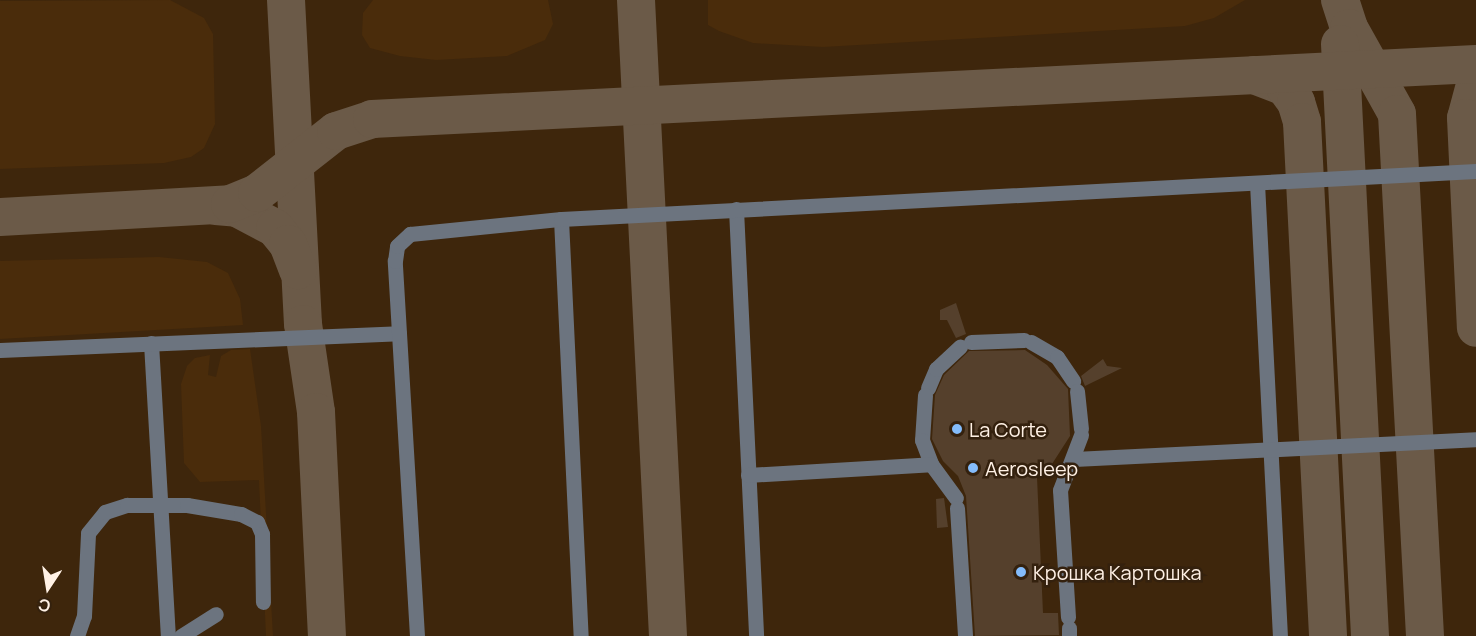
<!DOCTYPE html>
<html>
<head>
<meta charset="utf-8">
<style>
  body { margin:0 }
  #map { position:relative; width:1476px; height:636px; overflow:hidden; background:#34210e; font-family:Manrope,sans-serif }
  div>[style] { position:absolute }
  .built>* { inset:0; background:#3e260c }
  .green>* { inset:0; background:#4a2c0b }
  .taxiway>* { height:38px; margin:-19px; padding:0 19px; transform-origin:19px; border-radius:19px; background:#6b5a48 }
  .building>* { inset:0; background:#55402c }
  .minor>* { height:15px; margin:-7.5px; padding:0 7.5px; transform-origin:7.5px; border-radius:7.5px; background:#6c747f }
  .dots>* { width:16px; height:16px; translate:-50% -50%; box-sizing:border-box; border:3px solid #34210e; border-radius:50% }
  span { translate:-50% -50%; white-space:nowrap; text-align:center; line-height:1.15; -webkit-text-stroke:5px #34210e; paint-order:stroke }
  .poi-label { font-size:20px; color:#fff1e5 }
  .left { translate:0 -50%; text-align:left }
  .north { position:absolute; left:18px; top:558px; width:60px; height:60px; -webkit-text-stroke:4px #34210e; paint-order:stroke; rotate:192deg; font-size:16px; font-weight:700; line-height:24px; text-align:center; color:#fff1e5 }
  .north::after { content:''; display:block; margin:auto; width:21px; height:27px; background:#fff1e5; clip-path:polygon(50% 0,100% 100%,50% 72%,0 100%) }
</style>
</head>
<body>
<div id="map">
  <div class="built">
    <div style="clip-path:polygon(0 0,1476px 0,1476px 636px,0 636px)"></div>
  </div>
  <div class="green">
    <div style="clip-path:polygon(170px 0,204px 18px,213px 34px,215px 124px,204px 148px,191px 157px,164px 163px,0 169px,0 1px)"></div>
    <div style="clip-path:polygon(373px 0,548px 0,553px 24px,545px 40px,507px 56px,436px 60px,400px 56px,370px 48px,362px 35px,363px 13px)"></div>
    <div style="clip-path:polygon(708px 0,1245px 0,1214px 18px,1185px 26px,823px 47px,753px 43px,719px 31px,708px 25px)"></div>
    <div style="clip-path:polygon(159px 257px,207px 262px,228px 273px,240px 299px,243px 325px,0 339px,0 261px)"></div>
    <div style="clip-path:polygon(250px 349px,261px 426px,273px 636px,266px 636px,259px 480px,200px 482px,184px 463px,181px 384px,187px 366px,195px 358px,210px 355px,208px 375px,216px 377px,221px 356px,231px 350px)"></div>
  </div>
  <div class="taxiway">
    <div style="left:286px;top:0;width:324px;rotate:87deg"></div>
    <div style="left:303px;top:324px;width:89px;rotate:81.6deg"></div>
    <div style="left:316px;top:412px;width:224px;rotate:87.2deg"></div>
    <div style="left:636px;top:0;width:637px;rotate:87.12deg"></div>
    <div style="left:1340px;top:0;width:29px;rotate:72deg"></div>
    <div style="left:1349px;top:28px;width:98px;rotate:60.8deg"></div>
    <div style="left:1397px;top:114px;width:523px;rotate:86.93deg"></div>
    <div style="left:1340px;top:44px;width:593px;rotate:87.1deg"></div>
    <div style="left:1254px;top:75px;width:33px;rotate:21deg"></div>
    <div style="left:1285px;top:87px;width:19px;rotate:54deg"></div>
    <div style="left:1296px;top:102px;width:21px;rotate:73deg"></div>
    <div style="left:1302px;top:122px;width:515px;rotate:87.1deg"></div>
    <div style="left:1476px;top:81px;width:38px;rotate:105deg"></div>
    <div style="left:1466px;top:118px;width:210px;rotate:87.3deg"></div>
    <div style="left:216px;top:206px;width:21px;rotate:5deg"></div>
    <div style="left:237px;top:208px;width:43px;rotate:27.8deg"></div>
    <div style="left:275px;top:228px;width:21px;rotate:51deg"></div>
    <div style="left:288px;top:244px;width:28px;rotate:69deg"></div>
    <div style="left:0;top:217px;width:230px;rotate:-3.2deg"></div>
    <div style="left:230px;top:204px;width:29px;rotate:-22deg"></div>
    <div style="left:257px;top:193px;width:100px;rotate:-38.1deg"></div>
    <div style="left:336px;top:131px;width:38px;rotate:-18deg"></div>
    <div style="left:372px;top:119px;width:1105px;rotate:-2.85deg"></div>
  </div>
  <div class="building">
    <div style="clip-path:polygon(956px 303px,966px 334px,956px 338px,947px 320px,940px 320px,940px 310px)"></div>
    <div style="clip-path:polygon(1025px 350px,1047px 365px,1068px 389px,1070px 436px,1052px 464px,1037px 477px,1043px 613px,1058px 613px,1059px 635px,975px 636px,966px 496px,958px 476px,943px 461px,932px 439px,935px 395px,944px 375px,969px 351px)"></div>
    <div style="clip-path:polygon(1103px 359px,1107px 366px,1122px 368px,1085px 386px,1081px 376px)"></div>
    <div style="clip-path:polygon(944px 498px,948px 527px,937px 528px,936px 499px)"></div>
  </div>
  <div class="minor">
    <div style="left:1257px;top:183px;width:454px;rotate:87.1deg"></div>
    <div style="left:736px;top:209px;width:427px;rotate:87.3deg"></div>
    <div style="left:561px;top:219px;width:417px;rotate:87.3deg"></div>
    <div style="left:971px;top:342px;width:53px;rotate:-2.2deg"></div>
    <div style="left:1031px;top:342px;width:30px;rotate:30deg"></div>
    <div style="left:1057px;top:357px;width:29px;rotate:56deg"></div>
    <div style="left:151px;top:343px;width:293px;rotate:86.7deg"></div>
    <div style="left:0;top:350px;width:399px;rotate:-2.4deg"></div>
    <div style="left:928px;top:388px;width:21px;rotate:-67deg"></div>
    <div style="left:936px;top:369px;width:33px;rotate:-43deg"></div>
    <div style="left:1077px;top:391px;width:38px;rotate:84deg"></div>
    <div style="left:925px;top:395px;width:45px;rotate:93.8deg"></div>
    <div style="left:922px;top:440px;width:26px;rotate:69deg"></div>
    <div style="left:931px;top:464px;width:42px;rotate:53.7deg"></div>
    <div style="left:1074px;top:459px;width:402px;rotate:-2.8deg"></div>
    <div style="left:748px;top:475px;width:183px;rotate:-3.4deg"></div>
    <div style="left:957px;top:508px;width:128px;rotate:86.4deg"></div>
    <div style="left:1068px;top:617px;width:127px;rotate:-93.6deg"></div>
    <div style="left:1060px;top:490px;width:59px;rotate:-69.1deg"></div>
    <div style="left:1069px;top:628px;width:8px;rotate:90deg"></div>
    <div style="left:77px;top:636px;width:21px;rotate:-71deg"></div>
    <div style="left:84px;top:616px;width:83px;rotate:-87.2deg"></div>
    <div style="left:88px;top:533px;width:27px;rotate:-51deg"></div>
    <div style="left:105px;top:512px;width:23px;rotate:-18deg"></div>
    <div style="left:127px;top:505px;width:60px"></div>
    <div style="left:187px;top:505px;width:55px;rotate:9.5deg"></div>
    <div style="left:241px;top:514px;width:18px;rotate:27deg"></div>
    <div style="left:257px;top:522px;width:13px;rotate:67deg"></div>
    <div style="left:262px;top:534px;width:68px;rotate:89.2deg"></div>
    <div style="left:181px;top:636px;width:41px;rotate:-32.2deg"></div>
    <div style="left:417px;top:636px;width:376px;rotate:-93.4deg"></div>
    <div style="left:395px;top:261px;width:15px;rotate:-82deg"></div>
    <div style="left:397px;top:246px;width:18px;rotate:-43deg"></div>
    <div style="left:410px;top:234px;width:152px;rotate:-5.7deg"></div>
    <div style="left:561px;top:219px;width:916px;rotate:-3deg"></div>
  </div>
  <div class="dots">
    <div style="left:957px;top:429px;background:#84bcfb"></div>
    <div style="left:973px;top:468px;background:#84bcfb"></div>
    <div style="left:1021px;top:572px;background:#84bcfb"></div>
  </div>
  <div class="poi-label">
    <span class="left" style="left:969px;top:429px">La Corte</span>
    <span class="left" style="left:985px;top:468px">Aerosleep</span>
    <span class="left" style="left:1033px;top:572px">Крошка Картошка</span>
  </div>
  <div class="north">С</div>
</div>
</body>
</html>
